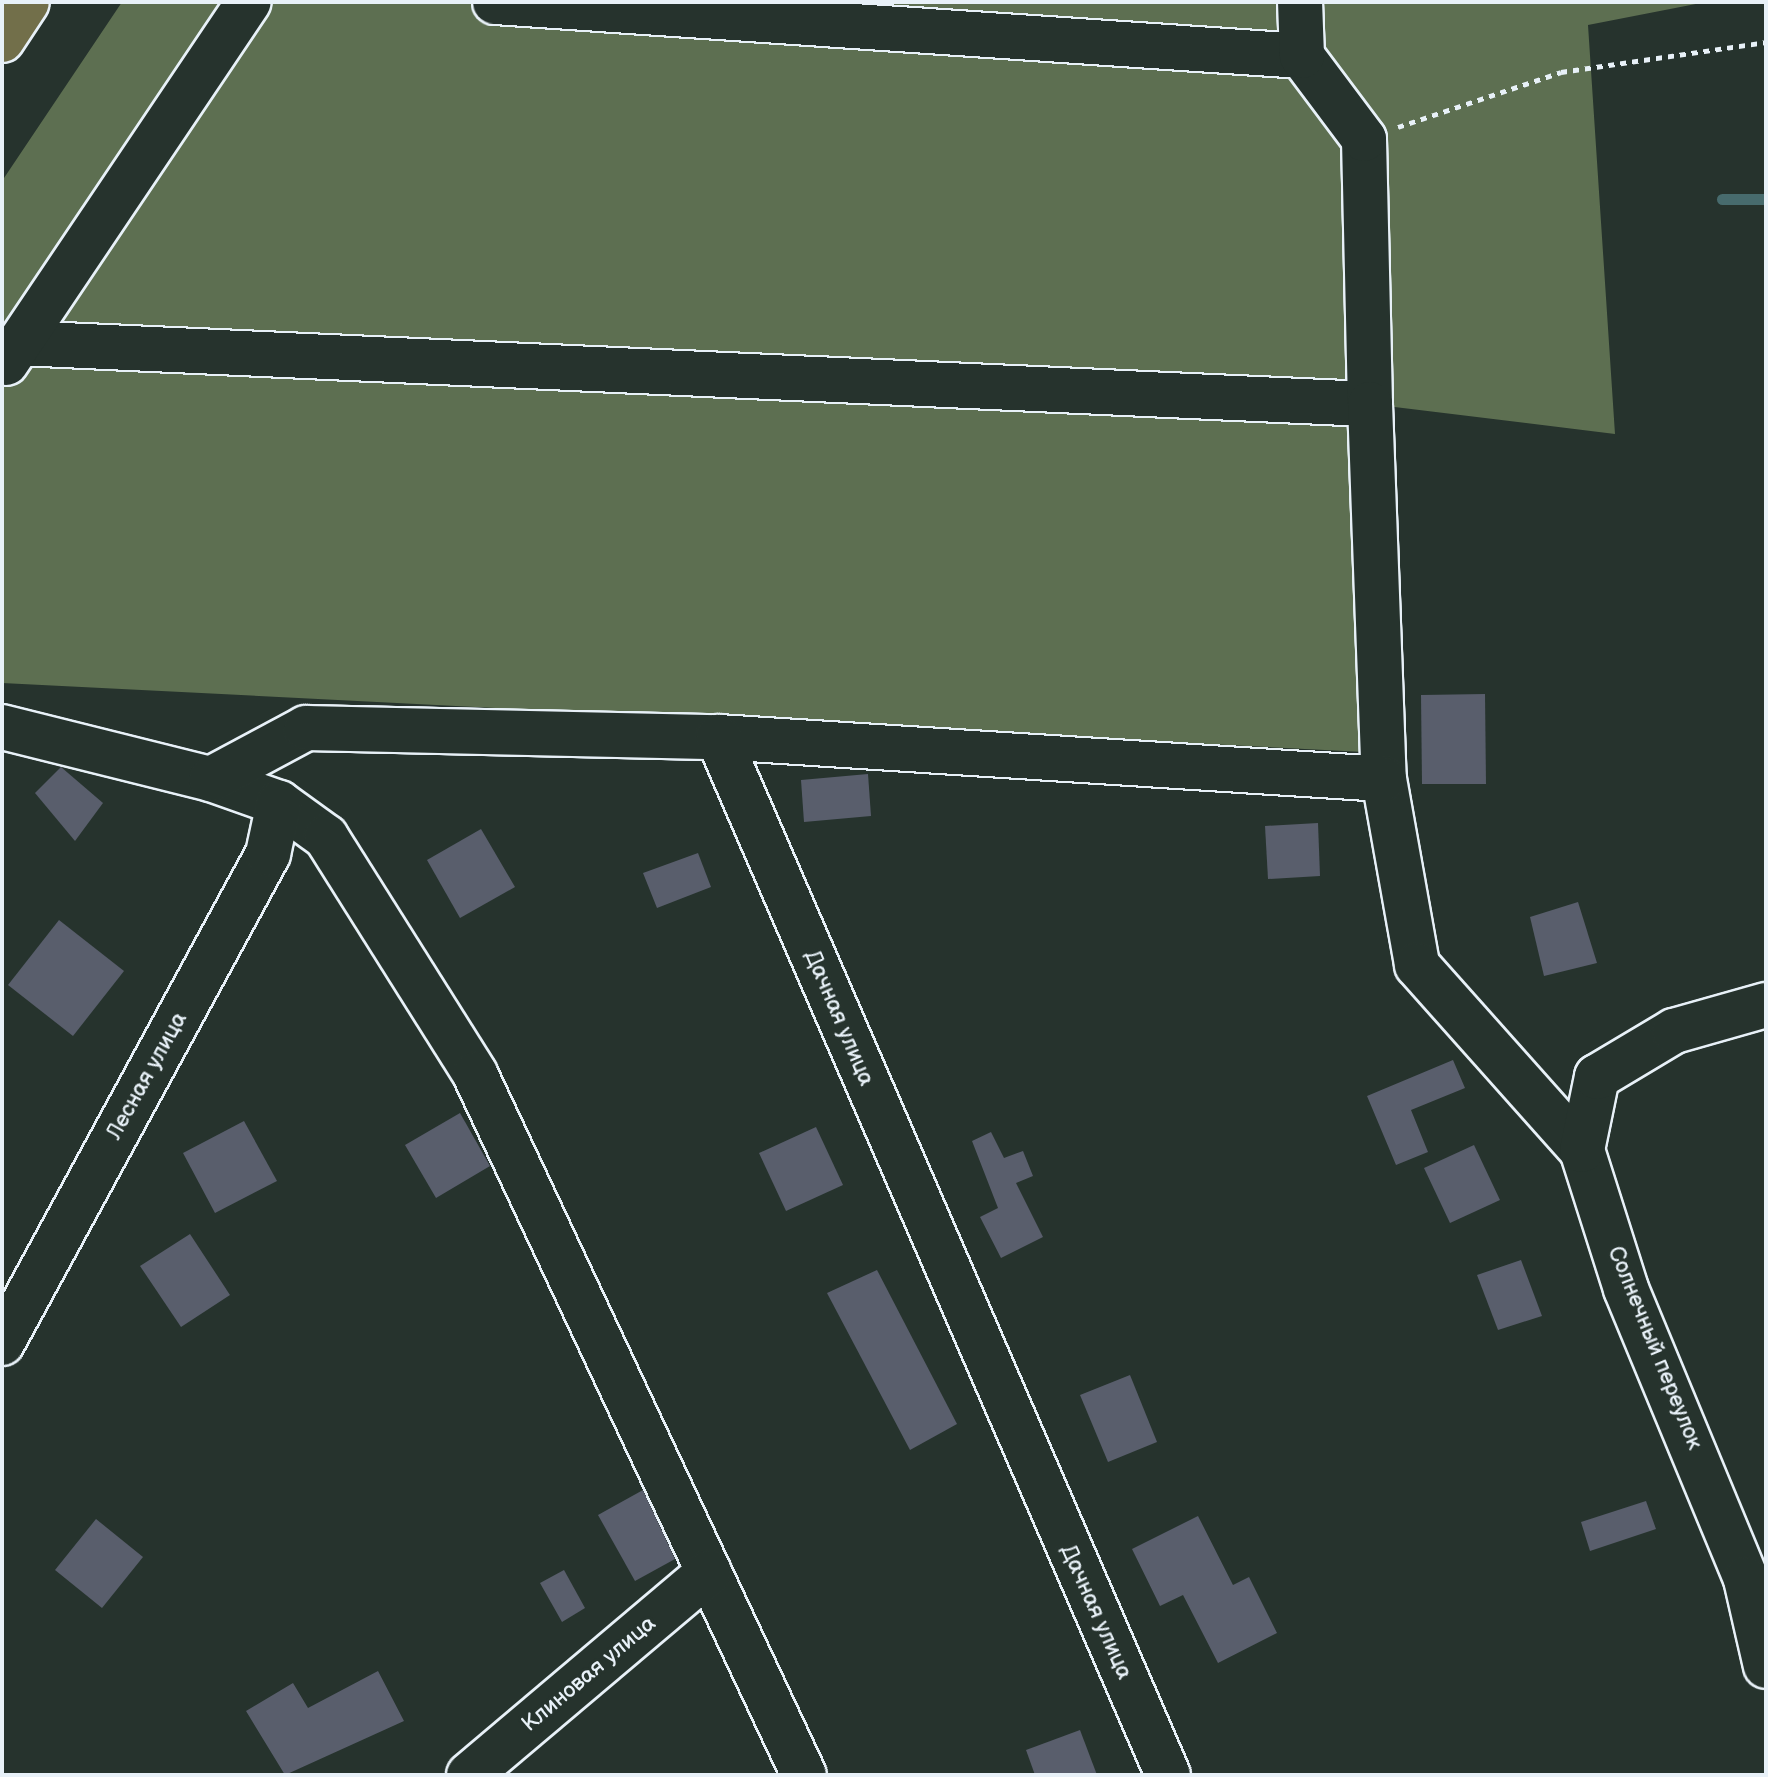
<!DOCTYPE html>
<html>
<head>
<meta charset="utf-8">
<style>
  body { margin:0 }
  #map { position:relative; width:1768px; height:1777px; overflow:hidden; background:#26332d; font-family:"Balsamiq Sans",sans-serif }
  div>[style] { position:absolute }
  .green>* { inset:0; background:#5d6f51 }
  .stream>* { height:11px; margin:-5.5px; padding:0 5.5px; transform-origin:5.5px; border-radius:5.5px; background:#476b6d }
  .building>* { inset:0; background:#595e6c }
  .path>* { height:5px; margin-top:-2.5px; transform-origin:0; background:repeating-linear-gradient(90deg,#e8f1f8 0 6px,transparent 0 12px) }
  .roads { filter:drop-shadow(2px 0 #e8f1f8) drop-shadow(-2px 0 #e8f1f8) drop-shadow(0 2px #e8f1f8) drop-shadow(0 -2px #e8f1f8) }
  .minor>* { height:44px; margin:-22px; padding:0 22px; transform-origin:22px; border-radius:22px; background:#26332d }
  .major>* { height:44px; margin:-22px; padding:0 22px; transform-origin:22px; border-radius:22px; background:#726f4a }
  span { translate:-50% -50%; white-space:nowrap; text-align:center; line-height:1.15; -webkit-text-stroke:6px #26332d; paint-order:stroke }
  .street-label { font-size:22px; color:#e8f1f8 }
  .frame { position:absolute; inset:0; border:4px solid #e8f1f8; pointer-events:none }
</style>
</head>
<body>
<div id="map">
  <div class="green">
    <div style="clip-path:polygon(122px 2px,1706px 2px,1588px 25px,1615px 434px,1370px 404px,1384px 753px,2px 683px,2px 181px)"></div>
  </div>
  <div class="stream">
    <div style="left:1722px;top:199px;width:44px"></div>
  </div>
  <div class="building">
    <div style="clip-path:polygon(1485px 694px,1486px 784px,1422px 784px,1421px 695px)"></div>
    <div style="clip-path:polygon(61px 767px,103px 803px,75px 841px,35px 793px)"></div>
    <div style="clip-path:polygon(868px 774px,871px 816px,804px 822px,801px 780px)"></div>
    <div style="clip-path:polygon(1318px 823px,1320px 876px,1268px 879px,1265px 826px)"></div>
    <div style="clip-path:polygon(481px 829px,515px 887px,460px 918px,427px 860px)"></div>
    <div style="clip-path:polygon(698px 853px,711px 887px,657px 908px,643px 873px)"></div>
    <div style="clip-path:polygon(1578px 902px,1597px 963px,1544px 976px,1530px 917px)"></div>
    <div style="clip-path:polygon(59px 920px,124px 971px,73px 1036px,8px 985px)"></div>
    <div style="clip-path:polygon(1453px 1060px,1465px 1088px,1411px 1110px,1428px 1152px,1396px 1165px,1367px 1096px)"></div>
    <div style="clip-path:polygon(460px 1113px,490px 1166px,436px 1198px,405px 1145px)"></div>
    <div style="clip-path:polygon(244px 1121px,277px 1181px,215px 1213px,183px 1153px)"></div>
    <div style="clip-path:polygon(816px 1127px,843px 1185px,786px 1211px,759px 1153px)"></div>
    <div style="clip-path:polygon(991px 1132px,1004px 1158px,1023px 1151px,1033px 1176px,1016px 1183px,1043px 1237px,1001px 1258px,980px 1217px,998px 1208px,972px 1141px)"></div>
    <div style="clip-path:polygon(1474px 1145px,1500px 1200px,1450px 1223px,1424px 1168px)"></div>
    <div style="clip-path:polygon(190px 1234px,230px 1295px,181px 1327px,140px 1266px)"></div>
    <div style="clip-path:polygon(1521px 1260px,1542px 1316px,1498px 1330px,1477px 1275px)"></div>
    <div style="clip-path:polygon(877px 1270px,957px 1424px,910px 1450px,827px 1293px)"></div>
    <div style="clip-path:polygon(1130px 1375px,1157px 1442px,1108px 1462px,1080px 1395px)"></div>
    <div style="clip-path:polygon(643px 1490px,675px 1559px,635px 1581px,598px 1515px)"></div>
    <div style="clip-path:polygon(1646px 1501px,1656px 1529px,1590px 1551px,1581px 1522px)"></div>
    <div style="clip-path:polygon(1198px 1516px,1233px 1585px,1249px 1577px,1277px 1633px,1218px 1663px,1183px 1595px,1160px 1606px,1132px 1549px)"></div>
    <div style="clip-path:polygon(96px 1519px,143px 1557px,102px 1608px,55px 1570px)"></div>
    <div style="clip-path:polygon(564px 1570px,585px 1608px,562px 1622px,540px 1583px)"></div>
    <div style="clip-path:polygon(378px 1671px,404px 1721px,285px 1775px,246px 1711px,293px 1683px,308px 1708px)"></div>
    <div style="clip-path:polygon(1080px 1730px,1097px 1775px,1035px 1775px,1026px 1750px)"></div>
  </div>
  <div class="path">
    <div style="left:1398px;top:127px;width:172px;rotate:-18.6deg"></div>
    <div style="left:1561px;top:72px;width:207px;rotate:-8.3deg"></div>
  </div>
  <div class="roads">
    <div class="minor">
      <div style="left:495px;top:2px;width:809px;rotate:3.83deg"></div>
      <div style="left:19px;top:343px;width:1352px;rotate:2.59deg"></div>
      <div style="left:1370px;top:404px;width:265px;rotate:-91.3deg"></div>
      <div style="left:1364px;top:139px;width:104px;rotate:-126.8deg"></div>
      <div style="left:1302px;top:56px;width:54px;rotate:-92.1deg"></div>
      <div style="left:6px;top:363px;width:435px;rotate:-56.1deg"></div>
      <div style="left:1370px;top:404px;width:375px;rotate:87.9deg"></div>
      <div style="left:1384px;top:779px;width:189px;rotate:79.9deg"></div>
      <div style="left:1417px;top:965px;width:248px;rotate:48.3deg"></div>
      <div style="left:1582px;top:1150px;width:146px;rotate:72.4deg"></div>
      <div style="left:1626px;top:1289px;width:314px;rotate:67.5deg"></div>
      <div style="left:1746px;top:1579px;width:89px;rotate:77.1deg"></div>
      <div style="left:2px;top:727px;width:215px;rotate:14deg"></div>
      <div style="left:211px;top:779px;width:72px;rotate:19.4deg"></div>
      <div style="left:279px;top:803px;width:58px;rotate:35.9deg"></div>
      <div style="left:326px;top:837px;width:280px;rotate:57.8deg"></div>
      <div style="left:475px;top:1074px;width:774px;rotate:64.86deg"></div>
      <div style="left:718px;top:737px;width:667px;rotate:3.61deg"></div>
      <div style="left:211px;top:779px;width:108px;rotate:-28.2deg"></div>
      <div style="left:306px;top:728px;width:412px;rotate:1.3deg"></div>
      <div style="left:718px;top:737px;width:1131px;rotate:66.56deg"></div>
      <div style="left:1582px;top:1150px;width:75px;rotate:-78.4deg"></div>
      <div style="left:1597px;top:1077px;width:90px;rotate:-30.9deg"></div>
      <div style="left:1674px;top:1031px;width:96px;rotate:-15.8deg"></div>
      <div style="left:2px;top:1343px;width:557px;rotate:-61.46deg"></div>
      <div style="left:268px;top:854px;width:52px;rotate:-77.8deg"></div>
      <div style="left:469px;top:1775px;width:314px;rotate:-40.2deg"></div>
    </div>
    <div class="major">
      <div style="left:2px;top:40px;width:45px;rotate:-56.7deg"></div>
    </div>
  </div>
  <div class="street-label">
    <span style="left:839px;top:1018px;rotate:67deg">Дачная улица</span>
    <span style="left:147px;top:1076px;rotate:-61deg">Лесная улица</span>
    <span style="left:1655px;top:1348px;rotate:68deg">Солнечный переулок</span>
    <span style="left:1096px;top:1612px;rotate:66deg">Дачная улица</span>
    <span style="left:589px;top:1674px;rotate:-40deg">Клиновая улица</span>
  </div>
  <div class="frame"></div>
</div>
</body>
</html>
